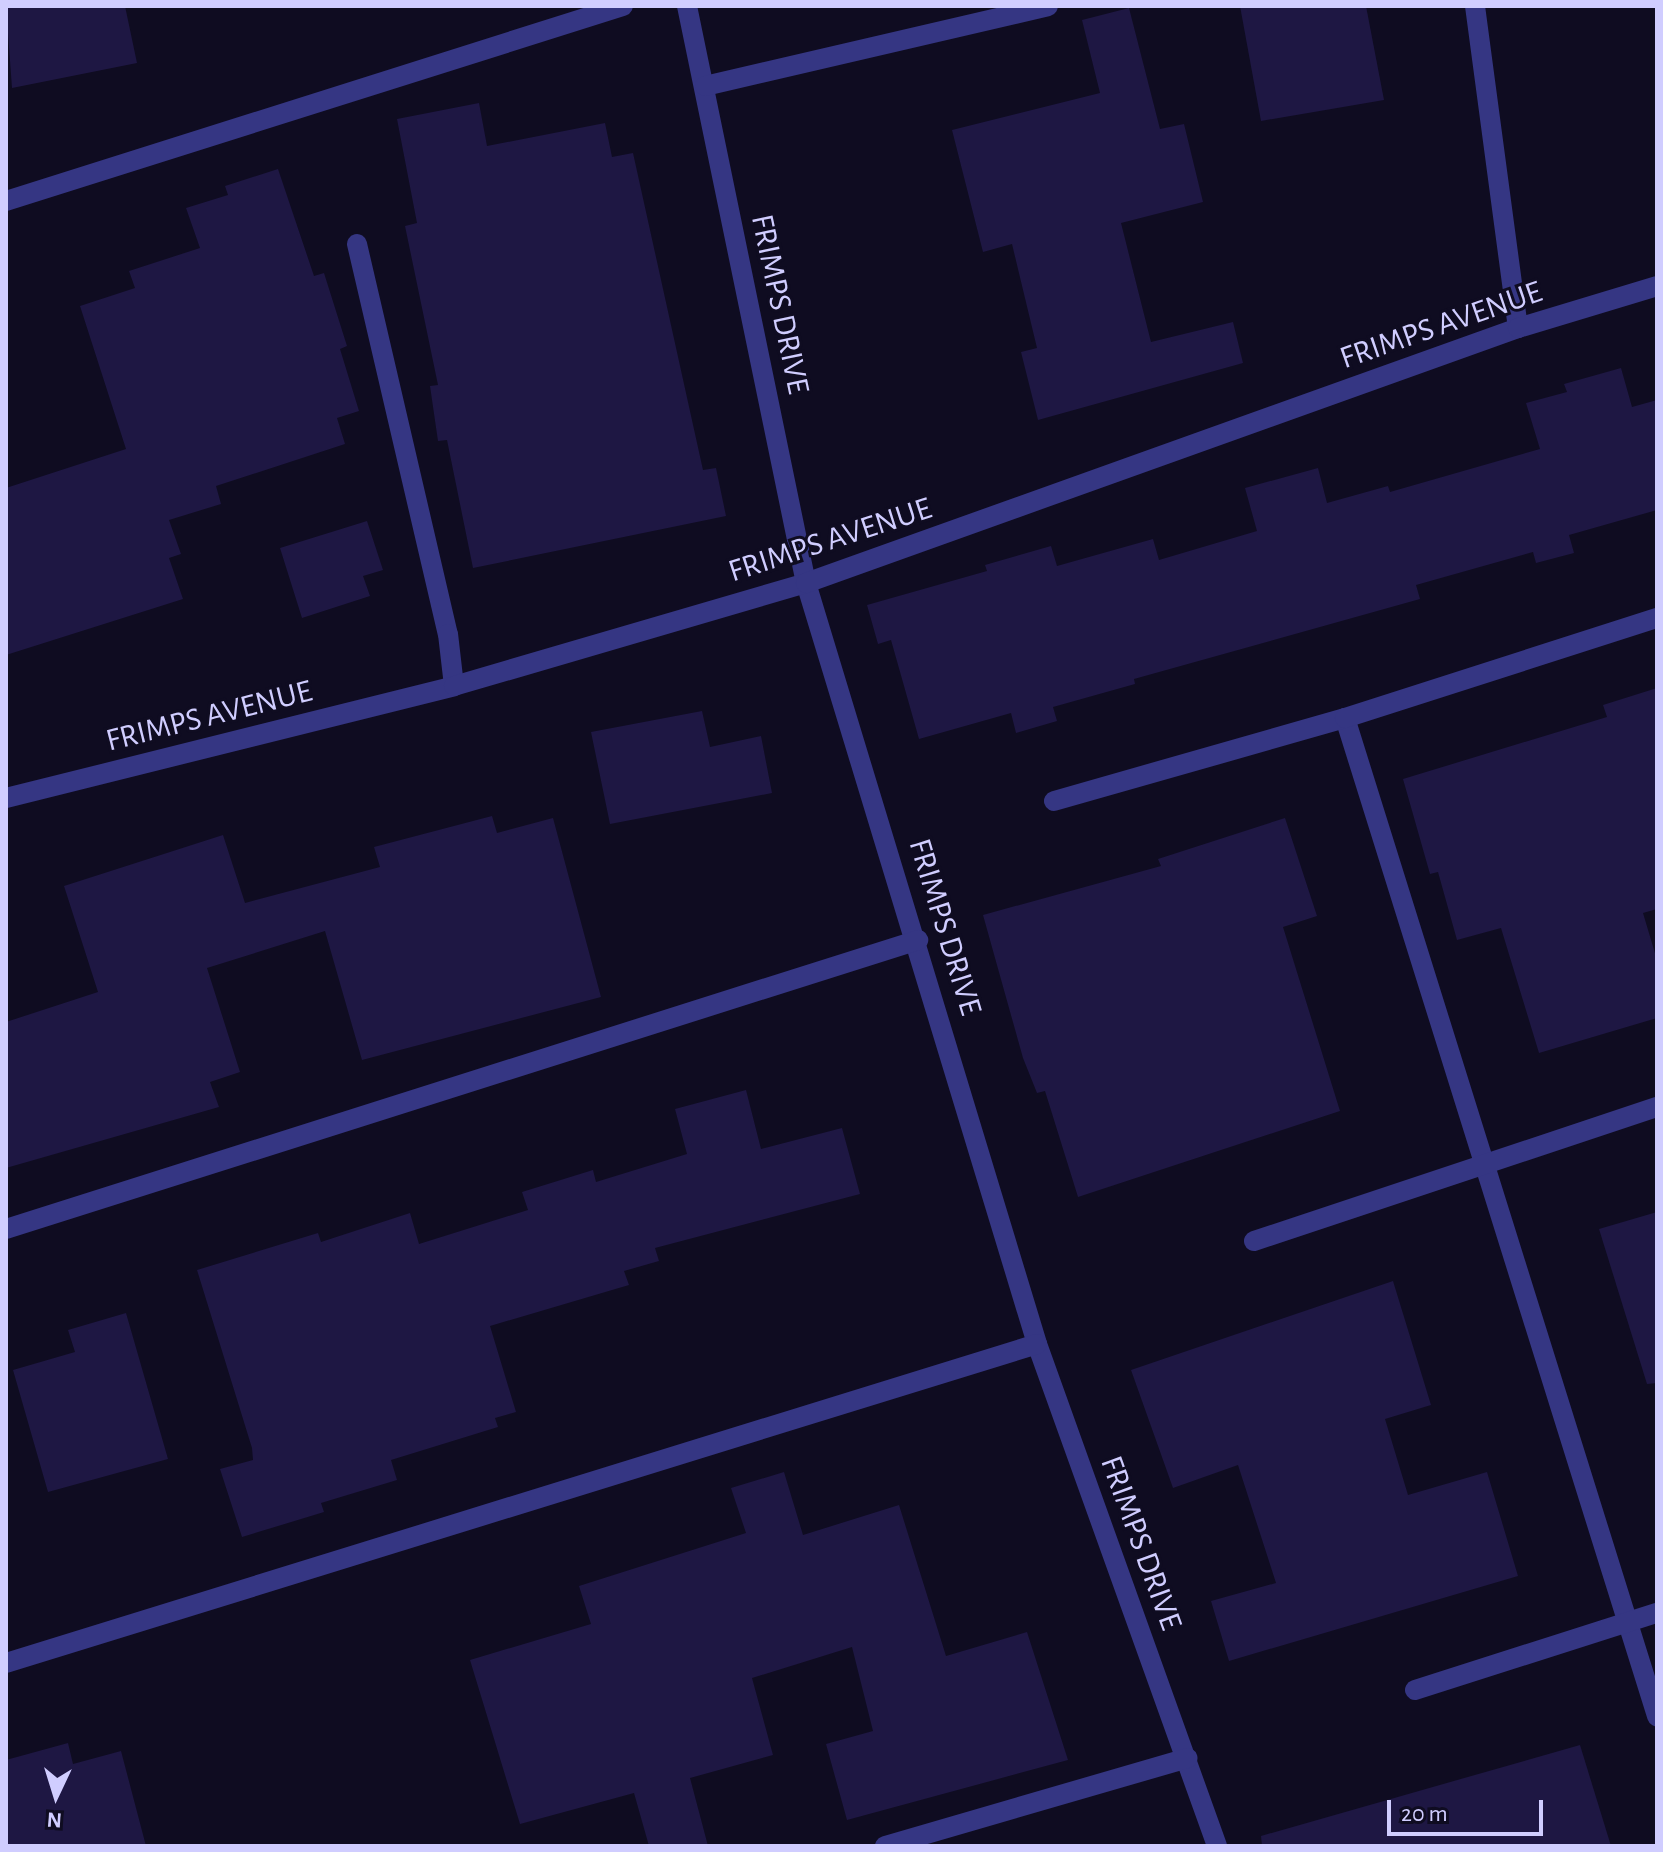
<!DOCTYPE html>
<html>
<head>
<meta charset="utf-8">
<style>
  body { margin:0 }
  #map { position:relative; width:1663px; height:1852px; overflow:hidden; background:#0f0c21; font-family:"Alegreya Sans",sans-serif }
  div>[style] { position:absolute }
  .building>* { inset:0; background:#1e1743 }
  .minor>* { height:20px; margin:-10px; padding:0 10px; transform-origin:10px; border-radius:10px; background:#353683 }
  span { translate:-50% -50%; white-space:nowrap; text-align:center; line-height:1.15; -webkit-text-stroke:6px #0f0c21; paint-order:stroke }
  .street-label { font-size:32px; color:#d0cdff }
  .frame { position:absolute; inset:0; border:8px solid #d0cdff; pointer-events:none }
  .north { position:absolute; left:16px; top:1756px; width:80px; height:80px; -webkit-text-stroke:6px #0f0c21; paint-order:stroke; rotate:184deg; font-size:22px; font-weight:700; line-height:32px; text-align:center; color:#d0cdff }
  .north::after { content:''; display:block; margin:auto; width:28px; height:36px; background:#d0cdff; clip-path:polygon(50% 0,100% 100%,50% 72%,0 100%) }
  .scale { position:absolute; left:1387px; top:1800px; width:156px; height:36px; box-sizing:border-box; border:4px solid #d0cdff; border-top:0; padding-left:10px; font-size:24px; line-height:28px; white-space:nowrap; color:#d0cdff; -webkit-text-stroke:6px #0f0c21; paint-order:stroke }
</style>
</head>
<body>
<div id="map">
  <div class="building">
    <div style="clip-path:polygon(6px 6px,125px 6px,137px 63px,12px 88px)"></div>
    <div style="clip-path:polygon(1240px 6px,1366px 6px,1384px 100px,1261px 121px)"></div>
    <div style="clip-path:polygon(1129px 8px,1160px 129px,1184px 124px,1203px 202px,1121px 223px,1151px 342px,1233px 322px,1243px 363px,1038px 420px,1021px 352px,1037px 348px,1012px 244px,983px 252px,952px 130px,1100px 93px,1082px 20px)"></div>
    <div style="clip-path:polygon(479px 103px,487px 146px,605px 123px,612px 157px,633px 153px,703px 470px,716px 468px,726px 516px,473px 568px,447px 440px,438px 441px,430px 386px,438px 385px,405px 226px,417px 223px,397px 119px)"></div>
    <div style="clip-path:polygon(278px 169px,314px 276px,324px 273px,347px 346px,340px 349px,359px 411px,337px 418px,345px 444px,216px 486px,221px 504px,169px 520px,181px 554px,169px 558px,183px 599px,6px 655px,6px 488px,126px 449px,80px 306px,135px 288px,129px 271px,200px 248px,186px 208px,228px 195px,225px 186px)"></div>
    <div style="clip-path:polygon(1621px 368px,1632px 407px,1657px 400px,1657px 510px,1569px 535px,1574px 553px,1536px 563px,1533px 552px,1416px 585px,1420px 599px,1134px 679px,1135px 684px,1053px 707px,1057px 721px,1016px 733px,1011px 713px,919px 739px,891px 640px,878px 644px,867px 605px,987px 571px,985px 565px,1051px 546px,1057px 566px,1153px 539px,1159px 560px,1257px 531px,1245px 488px,1318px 468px,1327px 503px,1388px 486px,1390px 492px,1540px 449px,1526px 403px,1567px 392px,1564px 384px)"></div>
    <div style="clip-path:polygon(367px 521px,383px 570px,363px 576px,370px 596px,302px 618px,280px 548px)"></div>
    <div style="clip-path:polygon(1657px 688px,1657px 909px,1643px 913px,1657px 960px,1657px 1018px,1539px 1053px,1501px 928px,1457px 940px,1438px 872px,1430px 874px,1403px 779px,1607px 717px,1603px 705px)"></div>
    <div style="clip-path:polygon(702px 711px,710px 747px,761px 736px,772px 793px,610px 824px,591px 732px)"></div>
    <div style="clip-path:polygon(492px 816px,497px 833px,553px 818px,601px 997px,362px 1060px,325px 931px,207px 968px,240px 1072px,210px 1082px,219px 1107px,6px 1168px,6px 1022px,98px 992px,64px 886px,223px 835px,245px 903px,380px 867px,374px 847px)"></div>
    <div style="clip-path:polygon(1285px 818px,1317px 916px,1283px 927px,1340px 1111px,1078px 1197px,1045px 1091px,1037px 1093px,1023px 1058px,983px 915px,1161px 866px,1158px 859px)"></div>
    <div style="clip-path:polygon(746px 1090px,761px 1149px,842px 1128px,860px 1194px,655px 1248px,659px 1261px,624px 1271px,629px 1285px,490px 1326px,516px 1412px,495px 1418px,498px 1427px,391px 1460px,397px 1480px,321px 1503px,324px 1512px,242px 1537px,220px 1469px,253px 1460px,252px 1448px,197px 1270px,318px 1233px,321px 1242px,410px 1213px,419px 1244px,528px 1210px,522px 1192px,593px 1170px,596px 1182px,687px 1154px,675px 1109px)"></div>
    <div style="clip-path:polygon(1657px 1212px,1657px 1383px,1647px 1384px,1599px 1229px)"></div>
    <div style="clip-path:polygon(1393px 1281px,1431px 1405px,1385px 1419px,1408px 1495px,1487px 1472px,1518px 1576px,1229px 1661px,1211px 1601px,1276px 1583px,1238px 1465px,1173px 1488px,1131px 1370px)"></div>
    <div style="clip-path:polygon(126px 1313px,168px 1459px,48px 1492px,13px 1370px,75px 1352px,68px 1330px)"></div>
    <div style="clip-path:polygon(784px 1472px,803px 1535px,899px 1505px,946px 1656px,1027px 1632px,1068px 1760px,847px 1820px,826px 1744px,873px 1731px,852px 1647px,752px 1678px,773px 1755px,690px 1778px,708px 1846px,649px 1846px,634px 1793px,520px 1824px,470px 1660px,591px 1624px,579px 1586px,746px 1533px,731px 1488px)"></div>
    <div style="clip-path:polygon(68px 1743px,73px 1764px,121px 1751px,146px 1846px,6px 1846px,6px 1760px)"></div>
    <div style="clip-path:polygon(1580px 1745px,1611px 1846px,1262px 1846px,1261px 1836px)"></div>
  </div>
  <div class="minor">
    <div style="left:687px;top:6px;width:589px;rotate:78.35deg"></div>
    <div style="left:806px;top:583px;width:795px;rotate:73.11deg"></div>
    <div style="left:1037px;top:1344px;width:533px;rotate:70.27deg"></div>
    <div style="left:1475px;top:6px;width:325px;rotate:82.4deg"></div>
    <div style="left:705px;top:86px;width:352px;rotate:-13.1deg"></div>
    <div style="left:6px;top:201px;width:647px;rotate:-17.54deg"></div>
    <div style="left:357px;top:244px;width:400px;rotate:76.9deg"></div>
    <div style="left:448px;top:634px;width:52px;rotate:83.4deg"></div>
    <div style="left:1345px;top:718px;width:1046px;rotate:72.64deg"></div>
    <div style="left:6px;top:798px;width:462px;rotate:-14deg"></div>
    <div style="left:454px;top:686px;width:367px;rotate:-16.3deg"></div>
    <div style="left:806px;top:583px;width:756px;rotate:-19.7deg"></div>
    <div style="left:1518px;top:328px;width:145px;rotate:-16.8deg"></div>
    <div style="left:1054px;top:801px;width:303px;rotate:-15.9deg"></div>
    <div style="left:1345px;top:718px;width:328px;rotate:-17.8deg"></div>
    <div style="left:6px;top:1229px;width:957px;rotate:-17.58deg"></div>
    <div style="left:1254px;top:1241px;width:425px;rotate:-18.4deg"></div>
    <div style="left:6px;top:1663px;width:1079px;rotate:-17.19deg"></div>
    <div style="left:1415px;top:1690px;width:254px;rotate:-17.7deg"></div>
    <div style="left:885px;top:1846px;width:315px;rotate:-16.2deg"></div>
  </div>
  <div class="street-label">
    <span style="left:780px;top:304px;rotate:78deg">FRIMPS DRIVE</span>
    <span style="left:1441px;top:325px;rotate:-19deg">FRIMPS AVENUE</span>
    <span style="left:830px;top:540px;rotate:-18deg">FRIMPS AVENUE</span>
    <span style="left:209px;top:716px;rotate:-14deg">FRIMPS AVENUE</span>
    <span style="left:945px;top:927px;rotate:73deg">FRIMPS DRIVE</span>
    <span style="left:1141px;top:1543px;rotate:70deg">FRIMPS DRIVE</span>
  </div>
  <div class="frame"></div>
  <div class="north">N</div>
  <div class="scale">20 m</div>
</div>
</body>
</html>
